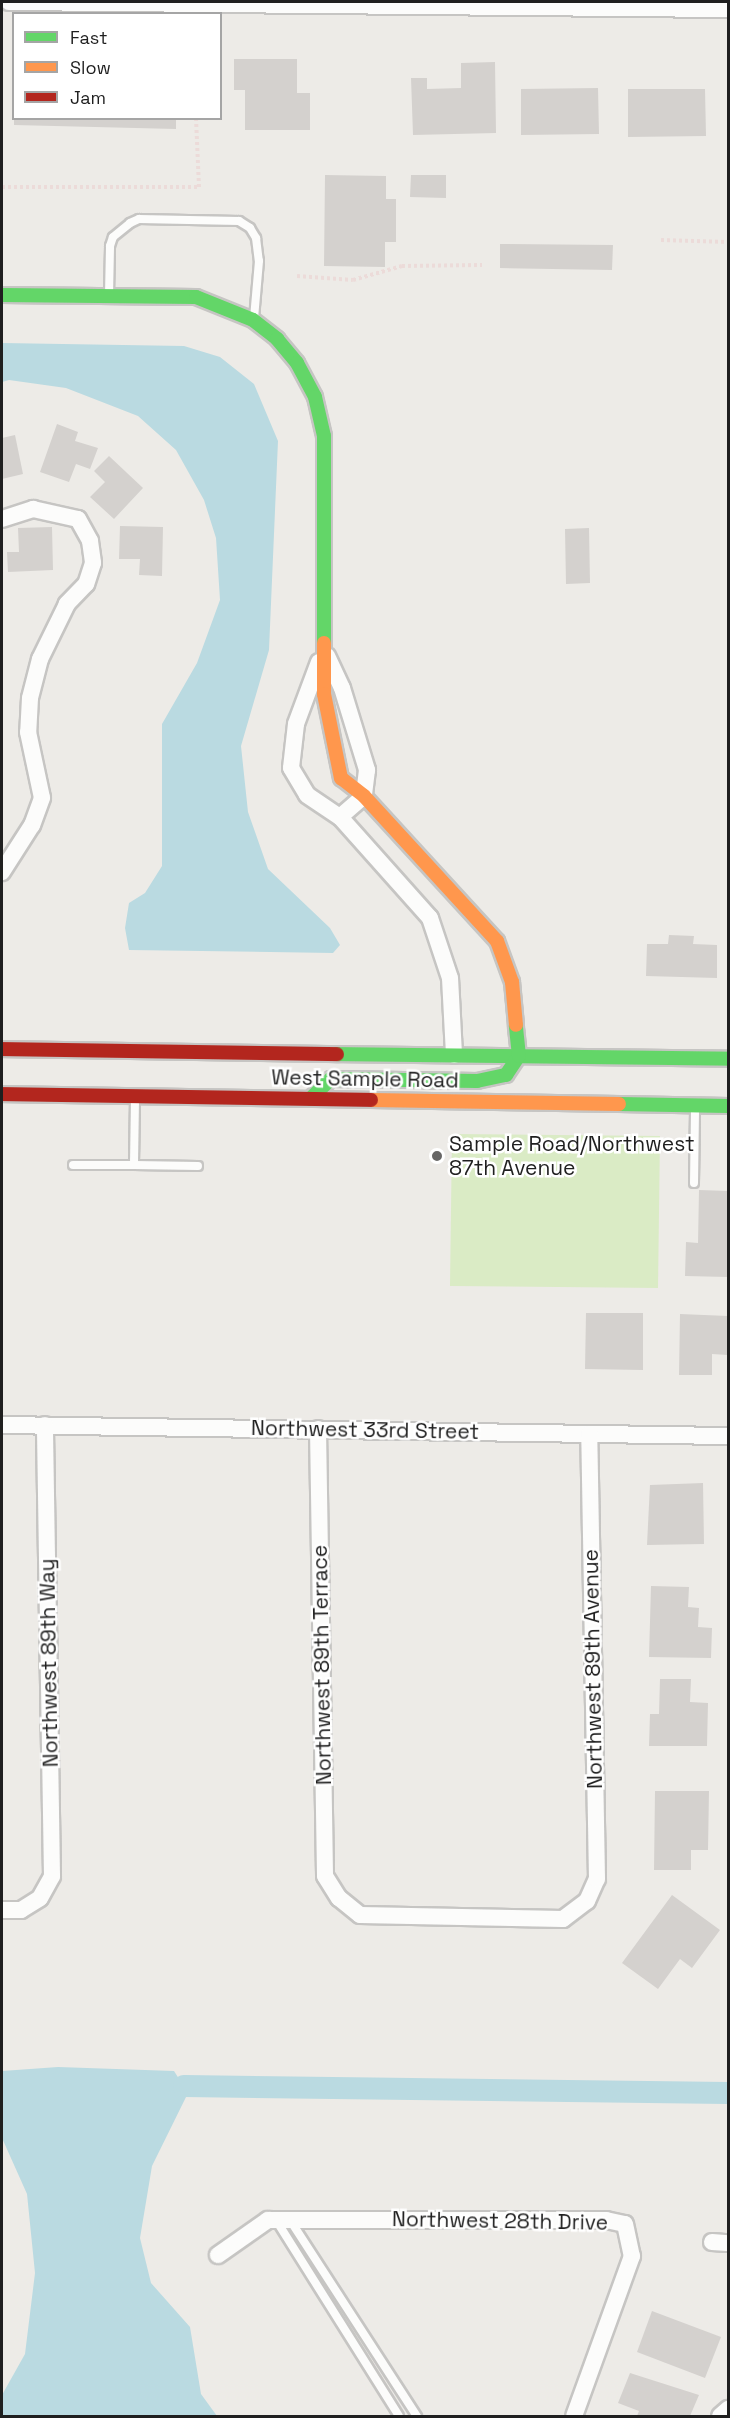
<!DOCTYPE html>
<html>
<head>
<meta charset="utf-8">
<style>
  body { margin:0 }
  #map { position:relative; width:730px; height:2418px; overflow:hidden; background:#edebe7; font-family:"Space Grotesk",sans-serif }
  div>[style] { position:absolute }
  .grass>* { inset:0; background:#daebc5 }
  .water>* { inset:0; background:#badae1 }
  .canal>* { height:22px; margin:-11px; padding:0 11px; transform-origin:11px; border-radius:11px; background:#badae1 }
  .building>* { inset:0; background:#d4d1ce }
  .path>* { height:4px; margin-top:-2px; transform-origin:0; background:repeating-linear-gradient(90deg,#ecdbd9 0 3px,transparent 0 6px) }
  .roads { filter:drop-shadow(2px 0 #c6c5c3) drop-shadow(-2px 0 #c6c5c3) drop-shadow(0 2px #c6c5c3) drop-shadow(0 -2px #c6c5c3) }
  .lane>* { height:8px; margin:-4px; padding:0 4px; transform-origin:4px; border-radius:4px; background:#fcfcfb }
  .street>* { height:16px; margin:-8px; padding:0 8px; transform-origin:8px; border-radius:8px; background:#fcfcfb }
  .fast>* { height:14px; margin:-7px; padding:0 7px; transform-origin:7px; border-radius:7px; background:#63d668 }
  .slow>* { height:14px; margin:-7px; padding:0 7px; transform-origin:7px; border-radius:7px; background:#ff974d }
  .jam>* { height:14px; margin:-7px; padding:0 7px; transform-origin:7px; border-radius:7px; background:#b3261e }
  .dots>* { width:16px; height:16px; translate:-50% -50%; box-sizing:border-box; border:3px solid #fff; border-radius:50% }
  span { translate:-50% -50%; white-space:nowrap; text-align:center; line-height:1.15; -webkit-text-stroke:5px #fff; paint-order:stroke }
  .street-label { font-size:21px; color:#1f1f1f }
  .poi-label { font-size:21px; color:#1f1f1f }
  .left { translate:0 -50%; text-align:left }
  .frame { position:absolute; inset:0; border:3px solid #1f1f1f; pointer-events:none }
  .legend { position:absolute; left:12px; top:12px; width:210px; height:108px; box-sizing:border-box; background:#fff; border:2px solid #a5a5a5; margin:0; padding:8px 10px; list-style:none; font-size:18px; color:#1f1f1f }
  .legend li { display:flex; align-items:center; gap:12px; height:30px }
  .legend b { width:30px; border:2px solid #a5a5a5 }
</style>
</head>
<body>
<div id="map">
  <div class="grass">
    <div style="clip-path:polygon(452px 1134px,660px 1136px,658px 1288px,450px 1286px)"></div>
  </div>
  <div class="water">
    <div style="clip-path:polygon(2px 343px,184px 346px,220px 357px,254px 384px,278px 441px,269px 650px,241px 746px,248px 812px,268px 869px,330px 928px,340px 945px,333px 953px,129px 950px,125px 928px,129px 903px,145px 893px,162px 866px,162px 724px,197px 663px,220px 600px,216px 538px,204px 500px,176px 450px,138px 416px,66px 388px,9px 380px,2px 382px)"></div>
    <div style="clip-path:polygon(58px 2067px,174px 2071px,188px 2093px,152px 2166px,140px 2238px,151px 2283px,190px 2327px,201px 2394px,217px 2416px,2px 2416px,2px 2395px,25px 2354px,35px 2273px,27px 2194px,2px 2138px,2px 2071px)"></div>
  </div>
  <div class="canal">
    <div style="left:184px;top:2086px;width:544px;rotate:0.74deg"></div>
  </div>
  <div class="building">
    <div style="clip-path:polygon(234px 59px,297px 59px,297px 93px,310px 93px,310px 130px,245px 130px,245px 90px,234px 90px)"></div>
    <div style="clip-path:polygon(495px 62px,496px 133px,413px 135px,411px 78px,427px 78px,427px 89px,461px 88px,461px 63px)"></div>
    <div style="clip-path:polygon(598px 88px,599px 134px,521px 135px,521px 89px)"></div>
    <div style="clip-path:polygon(628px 89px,705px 89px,706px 136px,628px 137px)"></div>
    <div style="clip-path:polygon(14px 118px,176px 118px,176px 129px,14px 125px)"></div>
    <div style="clip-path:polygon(325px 175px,386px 176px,386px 199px,396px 199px,396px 242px,385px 242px,385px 267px,324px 266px)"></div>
    <div style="clip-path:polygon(411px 175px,446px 175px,446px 198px,410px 197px)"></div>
    <div style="clip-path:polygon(500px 244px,613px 245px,612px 270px,500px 268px)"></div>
    <div style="clip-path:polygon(57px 424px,78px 432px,75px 441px,98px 448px,90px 469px,76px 464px,69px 482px,40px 472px)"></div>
    <div style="clip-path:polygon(15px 435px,23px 474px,2px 479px,2px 438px)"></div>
    <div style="clip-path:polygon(109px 456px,143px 488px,114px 519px,90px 497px,105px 482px,94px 471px)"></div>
    <div style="clip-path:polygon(120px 526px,163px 527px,162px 576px,139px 575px,140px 559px,119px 559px)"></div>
    <div style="clip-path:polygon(52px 527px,53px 570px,8px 572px,7px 552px,19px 552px,18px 528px)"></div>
    <div style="clip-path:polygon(589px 528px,590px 583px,566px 584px,565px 529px)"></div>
    <div style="clip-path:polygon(669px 935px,694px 936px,693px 944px,717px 945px,717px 978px,646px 976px,647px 944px,668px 944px)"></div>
    <div style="clip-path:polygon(699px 1190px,728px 1191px,728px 1277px,685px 1276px,686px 1242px,698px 1243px)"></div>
    <div style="clip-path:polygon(586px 1313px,643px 1313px,643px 1370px,585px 1369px)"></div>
    <div style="clip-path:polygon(680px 1314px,728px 1316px,728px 1355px,712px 1354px,712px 1375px,679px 1375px)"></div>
    <div style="clip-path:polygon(703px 1483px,704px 1544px,647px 1545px,650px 1485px)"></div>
    <div style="clip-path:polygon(651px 1586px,689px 1587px,688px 1607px,699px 1608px,698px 1627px,712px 1628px,711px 1658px,649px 1657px)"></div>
    <div style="clip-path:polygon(660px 1679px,691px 1679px,690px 1702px,708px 1703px,707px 1746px,649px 1746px,650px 1714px,659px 1714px)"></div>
    <div style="clip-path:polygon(655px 1791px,709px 1791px,708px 1850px,691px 1850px,691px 1870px,654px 1870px)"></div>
    <div style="clip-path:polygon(672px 1895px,720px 1930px,692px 1968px,680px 1959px,658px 1989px,622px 1963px)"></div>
    <div style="clip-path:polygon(652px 2311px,721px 2337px,705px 2378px,637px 2352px)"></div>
    <div style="clip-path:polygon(630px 2373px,699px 2395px,690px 2416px,637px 2416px,639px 2411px,618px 2403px)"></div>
  </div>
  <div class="path">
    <div style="left:2px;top:187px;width:197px"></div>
    <div style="left:199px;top:187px;width:69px;rotate:-92.5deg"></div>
    <div style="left:661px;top:240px;width:67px;rotate:1.7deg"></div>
    <div style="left:297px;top:276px;width:56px;rotate:4.1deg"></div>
    <div style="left:353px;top:280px;width:51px;rotate:-15.9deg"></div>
    <div style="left:402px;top:266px;width:80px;rotate:-0.7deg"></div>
  </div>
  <div class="roads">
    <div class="lane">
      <div style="left:109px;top:295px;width:49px;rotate:-88.8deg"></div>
      <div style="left:110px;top:246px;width:9px;rotate:-72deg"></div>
      <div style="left:113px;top:237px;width:22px;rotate:-39deg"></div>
      <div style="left:130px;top:223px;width:10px;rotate:-24deg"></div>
      <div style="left:139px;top:219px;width:100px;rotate:1.1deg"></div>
      <div style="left:239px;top:221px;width:13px;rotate:32deg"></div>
      <div style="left:250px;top:228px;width:12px;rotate:59deg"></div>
      <div style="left:256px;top:238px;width:23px;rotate:83deg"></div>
      <div style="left:259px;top:261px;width:57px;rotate:95deg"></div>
      <div style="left:135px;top:1100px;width:65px;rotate:90.9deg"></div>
      <div style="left:134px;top:1165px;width:64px;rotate:0.9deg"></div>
      <div style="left:73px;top:1165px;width:61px"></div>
      <div style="left:694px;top:1183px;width:74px;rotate:-89.2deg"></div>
      <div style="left:276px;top:2220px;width:231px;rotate:57.9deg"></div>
      <div style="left:290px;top:2220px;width:234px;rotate:57.1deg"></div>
    </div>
    <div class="street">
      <div style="left:9px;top:2px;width:719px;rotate:0.56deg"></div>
      <div style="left:2px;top:519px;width:33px;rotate:-18deg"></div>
      <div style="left:33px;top:509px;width:46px;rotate:12.5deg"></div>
      <div style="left:78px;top:519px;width:25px;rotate:61deg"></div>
      <div style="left:90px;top:541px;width:22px;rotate:82deg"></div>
      <div style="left:93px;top:563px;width:22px;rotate:108deg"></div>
      <div style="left:86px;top:584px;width:28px;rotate:134deg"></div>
      <div style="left:67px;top:604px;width:61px;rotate:116.1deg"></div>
      <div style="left:40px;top:659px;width:40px;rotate:104.4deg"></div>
      <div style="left:30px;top:698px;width:34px;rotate:93deg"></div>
      <div style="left:28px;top:732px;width:67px;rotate:78deg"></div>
      <div style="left:42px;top:798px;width:29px;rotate:110deg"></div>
      <div style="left:32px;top:825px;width:56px;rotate:122.6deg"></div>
      <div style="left:327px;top:656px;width:35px;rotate:65deg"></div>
      <div style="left:342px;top:688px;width:86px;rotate:73deg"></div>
      <div style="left:367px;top:770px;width:26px;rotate:97deg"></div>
      <div style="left:364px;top:796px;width:32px;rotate:139deg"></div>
      <div style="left:319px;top:662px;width:66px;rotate:110.4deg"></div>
      <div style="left:296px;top:724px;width:44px;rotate:96.5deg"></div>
      <div style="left:291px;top:768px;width:31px;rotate:59deg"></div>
      <div style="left:307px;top:795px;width:40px;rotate:34deg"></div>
      <div style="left:340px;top:817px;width:135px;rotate:48.3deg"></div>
      <div style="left:430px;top:918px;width:63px;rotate:71.6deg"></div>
      <div style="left:450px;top:978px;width:77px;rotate:87deg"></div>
      <div style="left:2px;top:1425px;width:726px;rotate:0.87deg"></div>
      <div style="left:318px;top:1429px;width:447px;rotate:89.1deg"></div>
      <div style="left:325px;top:1876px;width:26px;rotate:58deg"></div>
      <div style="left:339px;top:1898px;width:27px;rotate:39deg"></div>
      <div style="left:360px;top:1915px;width:203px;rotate:1.1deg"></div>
      <div style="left:563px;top:1919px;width:30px;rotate:-37deg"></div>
      <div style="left:587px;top:1901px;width:24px;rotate:-66deg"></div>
      <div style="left:597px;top:1879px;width:445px;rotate:-91deg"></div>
      <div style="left:2px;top:1910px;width:19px"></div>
      <div style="left:21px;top:1910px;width:22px;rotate:-32deg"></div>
      <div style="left:40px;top:1898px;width:25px;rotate:-61deg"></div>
      <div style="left:52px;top:1876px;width:451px;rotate:-90.9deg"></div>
      <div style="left:712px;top:2242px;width:16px;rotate:4deg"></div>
      <div style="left:218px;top:2255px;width:61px;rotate:-35deg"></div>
      <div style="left:268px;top:2220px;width:338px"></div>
      <div style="left:606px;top:2220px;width:19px;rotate:12deg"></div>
      <div style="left:625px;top:2224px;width:33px;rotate:78deg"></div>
      <div style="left:632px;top:2256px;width:170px;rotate:109.9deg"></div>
      <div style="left:720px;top:2416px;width:11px;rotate:-41deg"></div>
    </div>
    <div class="fast">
      <div style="left:2px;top:295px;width:194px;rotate:0.6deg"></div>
      <div style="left:196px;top:297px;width:61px;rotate:22deg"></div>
      <div style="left:253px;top:320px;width:31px;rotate:38deg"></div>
      <div style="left:277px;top:339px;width:31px;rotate:50deg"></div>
      <div style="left:297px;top:363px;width:38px;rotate:62deg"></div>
      <div style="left:315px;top:397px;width:40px;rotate:77deg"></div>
      <div style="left:324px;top:436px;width:207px;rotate:90deg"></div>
      <div style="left:337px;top:1054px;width:391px;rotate:0.7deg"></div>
      <div style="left:310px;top:1099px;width:29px;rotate:-44deg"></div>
      <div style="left:331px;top:1079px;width:146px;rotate:0.8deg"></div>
      <div style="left:477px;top:1081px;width:30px;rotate:-12deg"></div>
      <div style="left:506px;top:1075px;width:23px;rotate:-56deg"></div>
      <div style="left:519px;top:1056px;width:31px;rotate:-96deg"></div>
      <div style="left:619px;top:1104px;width:109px;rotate:1.1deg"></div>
    </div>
    <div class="slow">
      <div style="left:324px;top:643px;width:51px;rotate:90deg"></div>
      <div style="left:324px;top:694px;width:86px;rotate:78.6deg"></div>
      <div style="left:341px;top:778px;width:29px;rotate:38deg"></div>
      <div style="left:364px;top:796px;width:197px;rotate:47.5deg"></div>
      <div style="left:497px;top:941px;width:44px;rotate:69.9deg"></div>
      <div style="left:512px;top:982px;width:43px;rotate:84.7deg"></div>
      <div style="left:371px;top:1100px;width:248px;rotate:0.9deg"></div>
    </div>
    <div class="jam">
      <div style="left:2px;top:1049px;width:335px;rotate:0.9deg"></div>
      <div style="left:2px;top:1094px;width:369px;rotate:0.9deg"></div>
    </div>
  </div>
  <div class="dots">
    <div style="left:437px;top:1156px;background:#676665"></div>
  </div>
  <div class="street-label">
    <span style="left:365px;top:1079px;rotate:1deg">West Sample Road</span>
    <span style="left:365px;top:1430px;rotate:1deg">Northwest 33rd Street</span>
    <span style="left:49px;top:1663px;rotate:-91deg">Northwest 89th Way</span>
    <span style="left:322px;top:1665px;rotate:-91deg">Northwest 89th Terrace</span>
    <span style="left:593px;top:1669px;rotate:-91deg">Northwest 89th Avenue</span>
    <span style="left:500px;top:2221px;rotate:1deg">Northwest 28th Drive</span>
  </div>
  <div class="poi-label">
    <span class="left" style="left:449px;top:1156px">Sample Road/Northwest<br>87th Avenue</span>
  </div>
  <div class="frame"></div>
  <ul class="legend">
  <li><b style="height:8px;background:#63d668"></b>Fast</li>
  <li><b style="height:8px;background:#ff974d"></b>Slow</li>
  <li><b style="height:8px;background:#b3261e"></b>Jam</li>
  </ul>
</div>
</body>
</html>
